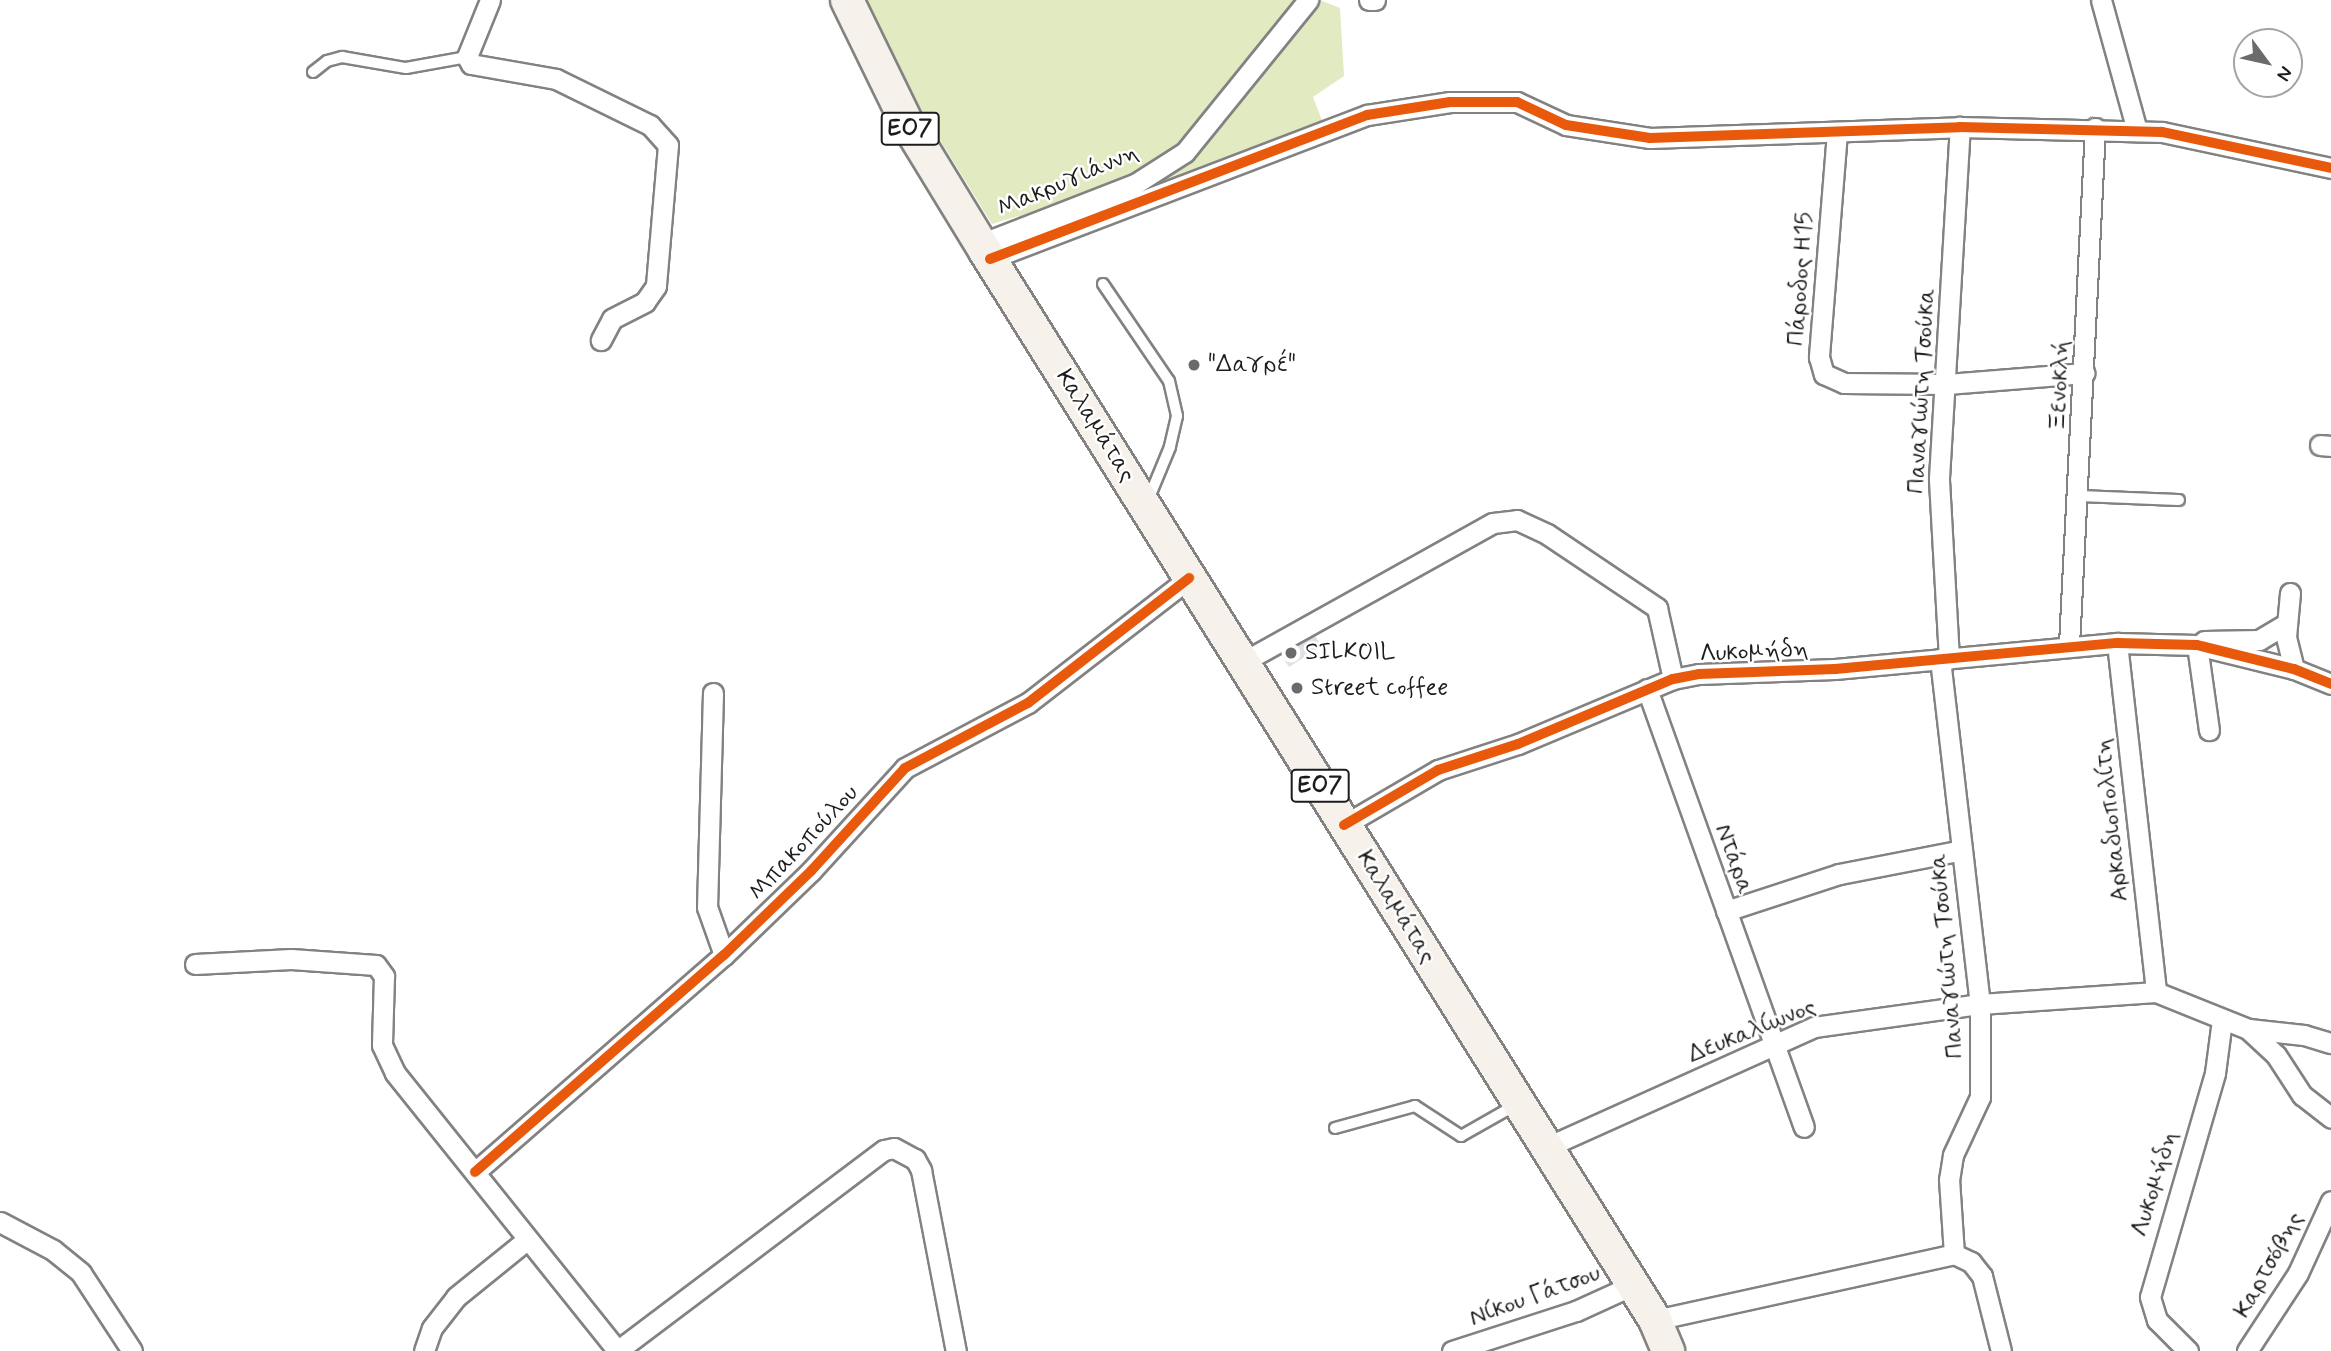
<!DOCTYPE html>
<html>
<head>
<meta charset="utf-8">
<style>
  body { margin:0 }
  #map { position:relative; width:2331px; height:1351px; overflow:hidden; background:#fff; font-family:Mynerve,sans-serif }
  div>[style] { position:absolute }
  .green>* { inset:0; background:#e1eac0 }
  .building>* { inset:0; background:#e0e0e9 }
  .roads { filter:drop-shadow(2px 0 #828282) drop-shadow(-2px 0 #828282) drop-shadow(0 2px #828282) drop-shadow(0 -2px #828282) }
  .lane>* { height:10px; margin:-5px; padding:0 5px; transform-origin:5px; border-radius:5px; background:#fff }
  .street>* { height:19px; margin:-9.5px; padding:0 9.5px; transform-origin:9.5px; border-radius:9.5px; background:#fff }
  .primary>* { height:32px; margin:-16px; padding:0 16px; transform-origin:16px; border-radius:16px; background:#f6f1eb }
  .cycleway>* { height:10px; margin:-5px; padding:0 5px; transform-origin:5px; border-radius:5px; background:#e8590c }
  .dots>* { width:19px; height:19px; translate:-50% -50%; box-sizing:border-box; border:4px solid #fff; border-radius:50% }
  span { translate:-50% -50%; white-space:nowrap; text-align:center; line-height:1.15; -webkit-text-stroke:5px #fff; paint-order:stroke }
  .shield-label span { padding:2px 5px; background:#fff; border:2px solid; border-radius:5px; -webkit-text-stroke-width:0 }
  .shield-label { font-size:23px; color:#1c1c1c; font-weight:700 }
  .street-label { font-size:24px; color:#1c1c1c }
  .poi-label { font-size:24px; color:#1c1c1c }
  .left { translate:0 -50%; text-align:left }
  .north { position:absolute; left:2233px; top:28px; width:70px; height:70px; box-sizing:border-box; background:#fff; border:2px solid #a4a4a4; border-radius:50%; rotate:123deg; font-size:19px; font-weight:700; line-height:28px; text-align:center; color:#1c1c1c }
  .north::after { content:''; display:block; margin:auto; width:24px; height:32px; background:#6b6b6b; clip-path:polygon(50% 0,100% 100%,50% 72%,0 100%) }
</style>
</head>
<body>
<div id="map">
  <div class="green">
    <div style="clip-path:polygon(864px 0,1320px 0,1340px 8px,1344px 76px,1313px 97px,1325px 128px,1040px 233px,1018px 216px,992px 224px,894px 66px)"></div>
  </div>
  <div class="building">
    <div style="clip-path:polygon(1315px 636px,1322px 646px,1289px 667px,1281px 655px)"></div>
  </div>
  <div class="roads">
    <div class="lane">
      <div style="left:313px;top:72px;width:18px;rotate:-38deg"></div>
      <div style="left:327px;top:61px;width:16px;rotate:-15deg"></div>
      <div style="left:342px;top:57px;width:65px;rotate:9.8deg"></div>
      <div style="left:406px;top:68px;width:62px;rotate:-10.2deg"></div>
      <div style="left:1103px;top:284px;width:117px;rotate:55.8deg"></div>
      <div style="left:1169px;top:381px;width:36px;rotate:77deg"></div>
      <div style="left:1177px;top:416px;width:32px;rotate:103deg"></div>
      <div style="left:1170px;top:447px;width:57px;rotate:112.5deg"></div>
      <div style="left:2079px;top:496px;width:100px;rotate:2.3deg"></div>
      <div style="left:1335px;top:1128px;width:83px;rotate:-15.4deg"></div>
      <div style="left:1415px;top:1106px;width:55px;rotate:33.1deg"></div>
      <div style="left:1461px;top:1136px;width:61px;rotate:-29.5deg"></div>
    </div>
    <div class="street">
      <div style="left:490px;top:0;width:61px;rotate:112deg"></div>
      <div style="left:467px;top:57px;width:8px;rotate:60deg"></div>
      <div style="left:471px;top:64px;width:86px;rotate:10deg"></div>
      <div style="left:556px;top:79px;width:105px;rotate:26.1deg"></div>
      <div style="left:650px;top:125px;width:27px;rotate:48deg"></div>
      <div style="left:668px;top:145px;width:142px;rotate:94.9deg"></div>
      <div style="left:656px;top:286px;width:19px;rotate:125deg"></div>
      <div style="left:645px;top:302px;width:37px;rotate:153deg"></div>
      <div style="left:612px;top:319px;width:24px;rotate:118deg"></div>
      <div style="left:1369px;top:0;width:6px"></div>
      <div style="left:2101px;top:0;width:136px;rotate:74.6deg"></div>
      <div style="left:1837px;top:132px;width:226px;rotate:94.6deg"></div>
      <div style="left:1819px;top:357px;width:18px;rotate:74deg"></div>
      <div style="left:1824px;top:374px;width:22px;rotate:24deg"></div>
      <div style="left:1844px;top:383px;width:103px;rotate:0.6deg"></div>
      <div style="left:1947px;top:384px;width:138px;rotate:-4.6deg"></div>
      <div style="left:980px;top:244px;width:166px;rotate:-21.2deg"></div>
      <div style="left:1135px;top:184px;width:59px;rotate:-32.6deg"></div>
      <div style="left:1185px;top:152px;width:196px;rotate:-51deg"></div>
      <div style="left:990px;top:259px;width:404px;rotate:-20.9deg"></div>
      <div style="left:1367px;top:115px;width:84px;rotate:-8.9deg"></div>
      <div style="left:1450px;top:102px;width:67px"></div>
      <div style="left:1517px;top:102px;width:54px;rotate:25.1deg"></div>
      <div style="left:1566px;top:125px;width:85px;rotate:8.8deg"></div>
      <div style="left:1650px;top:138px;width:310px;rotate:-2deg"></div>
      <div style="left:1960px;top:127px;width:202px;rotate:1.4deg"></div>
      <div style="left:2162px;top:132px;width:173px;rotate:12deg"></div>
      <div style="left:2320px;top:445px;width:11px;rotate:5deg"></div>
      <div style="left:2290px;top:593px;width:44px;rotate:95.2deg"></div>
      <div style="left:2286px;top:637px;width:33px;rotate:76deg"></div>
      <div style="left:2204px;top:641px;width:55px;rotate:-1deg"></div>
      <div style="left:2259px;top:640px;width:31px;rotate:-31deg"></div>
      <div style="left:2117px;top:643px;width:351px;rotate:83.6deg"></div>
      <div style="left:2069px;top:645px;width:518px;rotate:-87.12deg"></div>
      <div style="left:2197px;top:645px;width:86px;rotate:82deg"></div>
      <div style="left:1940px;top:659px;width:347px;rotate:83.4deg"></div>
      <div style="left:1980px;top:1004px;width:93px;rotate:90deg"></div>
      <div style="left:1980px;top:1097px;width:64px;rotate:115deg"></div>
      <div style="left:1953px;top:1155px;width:24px;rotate:99deg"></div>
      <div style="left:1949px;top:1179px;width:75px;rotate:86.2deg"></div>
      <div style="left:1949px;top:659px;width:181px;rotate:-93.2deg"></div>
      <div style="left:1939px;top:478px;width:352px;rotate:-86.6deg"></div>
      <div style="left:1243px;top:662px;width:286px;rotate:-29.1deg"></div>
      <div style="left:1493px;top:523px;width:24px;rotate:-7deg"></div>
      <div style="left:1517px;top:520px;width:33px;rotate:25deg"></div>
      <div style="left:1547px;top:534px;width:133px;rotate:33.9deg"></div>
      <div style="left:1657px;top:608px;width:73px;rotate:77.3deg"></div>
      <div style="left:1647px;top:689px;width:465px;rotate:70.3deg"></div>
      <div style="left:713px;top:693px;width:214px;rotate:91.6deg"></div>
      <div style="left:707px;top:907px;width:51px;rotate:70.5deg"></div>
      <div style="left:1344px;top:825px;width:109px;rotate:-30.3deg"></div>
      <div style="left:1438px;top:770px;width:84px;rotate:-18deg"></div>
      <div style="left:1518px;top:744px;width:168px;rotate:-22.8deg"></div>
      <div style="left:1673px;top:679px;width:26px;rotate:-11deg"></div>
      <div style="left:1699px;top:674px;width:136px;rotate:-2.1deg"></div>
      <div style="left:1835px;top:669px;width:283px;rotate:-5.3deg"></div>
      <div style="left:2117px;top:643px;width:80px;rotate:1.4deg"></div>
      <div style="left:2197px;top:645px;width:100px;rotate:13.9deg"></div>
      <div style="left:2294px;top:669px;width:40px;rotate:22deg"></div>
      <div style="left:1726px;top:911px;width:119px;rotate:-18.1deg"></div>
      <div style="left:1839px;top:874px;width:125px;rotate:-11deg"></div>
      <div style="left:195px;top:964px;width:96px;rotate:-3deg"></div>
      <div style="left:291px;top:959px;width:85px;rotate:4deg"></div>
      <div style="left:376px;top:965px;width:14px;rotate:54deg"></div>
      <div style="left:384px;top:976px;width:69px;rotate:91.7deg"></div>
      <div style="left:382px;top:1045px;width:31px;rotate:65deg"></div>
      <div style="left:395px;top:1073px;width:356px;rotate:51.3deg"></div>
      <div style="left:2249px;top:1029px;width:55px;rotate:6.2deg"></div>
      <div style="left:2304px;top:1035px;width:28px;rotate:17deg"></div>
      <div style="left:1547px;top:1147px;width:293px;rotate:-24.2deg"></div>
      <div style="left:1814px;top:1027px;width:168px;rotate:-7.9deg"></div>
      <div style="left:1980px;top:1004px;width:176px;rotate:-3.9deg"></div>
      <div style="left:2156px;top:992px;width:99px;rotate:21.9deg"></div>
      <div style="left:2248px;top:1029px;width:38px;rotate:43deg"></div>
      <div style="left:2276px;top:1055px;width:48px;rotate:57deg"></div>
      <div style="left:2302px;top:1095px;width:37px;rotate:38deg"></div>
      <div style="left:475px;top:1172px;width:330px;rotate:-41.1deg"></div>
      <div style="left:724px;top:955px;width:121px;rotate:-44deg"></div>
      <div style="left:811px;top:871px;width:139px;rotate:-47.6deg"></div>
      <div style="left:905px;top:768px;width:139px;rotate:-27.9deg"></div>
      <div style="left:1028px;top:703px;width:204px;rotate:-37.8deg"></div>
      <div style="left:0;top:1222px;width:60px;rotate:27.8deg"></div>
      <div style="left:53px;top:1250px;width:36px;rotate:39deg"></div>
      <div style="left:81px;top:1273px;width:93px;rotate:56.8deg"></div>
      <div style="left:1655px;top:1320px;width:306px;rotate:-12.4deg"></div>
      <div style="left:1954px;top:1254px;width:19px;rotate:25deg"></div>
      <div style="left:1971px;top:1262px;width:18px;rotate:52deg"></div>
      <div style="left:1982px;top:1276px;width:77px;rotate:75.8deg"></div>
      <div style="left:424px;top:1351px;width:24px;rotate:-71deg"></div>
      <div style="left:432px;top:1328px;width:39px;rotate:-52deg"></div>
      <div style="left:456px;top:1297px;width:92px;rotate:-38.9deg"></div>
      <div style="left:617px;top:1351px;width:334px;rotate:-37deg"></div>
      <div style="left:884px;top:1150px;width:10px;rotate:-11deg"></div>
      <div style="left:894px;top:1148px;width:24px;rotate:28deg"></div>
      <div style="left:915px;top:1159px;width:13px;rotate:61deg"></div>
      <div style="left:921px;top:1170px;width:184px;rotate:79.1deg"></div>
      <div style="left:1452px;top:1351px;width:130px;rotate:-17.9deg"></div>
      <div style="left:1576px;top:1311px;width:63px;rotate:-24.5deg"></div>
      <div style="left:2188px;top:1351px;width:44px;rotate:-135deg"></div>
      <div style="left:2157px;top:1320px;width:24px;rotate:-107deg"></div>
      <div style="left:2150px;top:1297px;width:233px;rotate:-73.8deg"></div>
      <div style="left:2215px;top:1073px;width:53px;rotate:-82.5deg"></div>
      <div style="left:2247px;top:1351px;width:93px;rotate:-56.8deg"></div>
      <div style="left:2298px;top:1273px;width:79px;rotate:-65.4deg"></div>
    </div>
    <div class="primary">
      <div style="left:847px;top:0;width:137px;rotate:64deg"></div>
      <div style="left:907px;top:123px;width:150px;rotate:58.6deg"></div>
      <div style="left:985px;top:251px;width:1262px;rotate:57.92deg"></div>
      <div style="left:1655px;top:1320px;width:34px;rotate:67deg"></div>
    </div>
  </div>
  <div class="cycleway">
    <div style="left:990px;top:259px;width:404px;rotate:-20.9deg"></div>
    <div style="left:1367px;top:115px;width:84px;rotate:-8.9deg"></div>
    <div style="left:1450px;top:102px;width:67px"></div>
    <div style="left:1517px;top:102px;width:54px;rotate:25.1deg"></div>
    <div style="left:1566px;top:125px;width:85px;rotate:8.8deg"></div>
    <div style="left:1650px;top:138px;width:310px;rotate:-2deg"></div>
    <div style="left:1960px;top:127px;width:202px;rotate:1.4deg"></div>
    <div style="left:2162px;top:132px;width:173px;rotate:12deg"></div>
    <div style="left:1344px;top:825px;width:109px;rotate:-30.3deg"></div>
    <div style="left:1438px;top:770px;width:84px;rotate:-18deg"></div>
    <div style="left:1518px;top:744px;width:168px;rotate:-22.8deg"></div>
    <div style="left:1673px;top:679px;width:26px;rotate:-11deg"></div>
    <div style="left:1699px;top:674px;width:136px;rotate:-2.1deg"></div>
    <div style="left:1835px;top:669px;width:283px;rotate:-5.3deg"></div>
    <div style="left:2117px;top:643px;width:80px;rotate:1.4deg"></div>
    <div style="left:2197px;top:645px;width:100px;rotate:13.9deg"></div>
    <div style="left:2294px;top:669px;width:40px;rotate:22deg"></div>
    <div style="left:475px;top:1172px;width:330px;rotate:-41.1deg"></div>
    <div style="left:724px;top:955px;width:121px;rotate:-44deg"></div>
    <div style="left:811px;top:871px;width:139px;rotate:-47.6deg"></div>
    <div style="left:905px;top:768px;width:139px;rotate:-27.9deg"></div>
    <div style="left:1028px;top:703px;width:204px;rotate:-37.8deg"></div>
  </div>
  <div class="dots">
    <div style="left:1194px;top:365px;background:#6b6b6b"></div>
    <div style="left:1291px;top:653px;background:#6b6b6b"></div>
    <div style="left:1297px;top:688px;background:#6b6b6b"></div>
  </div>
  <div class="shield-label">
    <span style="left:910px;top:129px">ΕΟ7</span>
    <span style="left:1320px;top:786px">ΕΟ7</span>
  </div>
  <div class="street-label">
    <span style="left:1068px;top:181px;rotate:-23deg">Μακρυγιάννη</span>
    <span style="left:1801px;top:279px;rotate:-86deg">Πάροδος Η15</span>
    <span style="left:2060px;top:386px;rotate:-88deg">Ξενοκλή</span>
    <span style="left:1922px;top:391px;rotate:-87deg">Παναγιώτη Τσούκα</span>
    <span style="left:1095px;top:426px;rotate:58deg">Καλαμάτας</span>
    <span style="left:1754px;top:652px;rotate:-3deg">Λυκομήδη</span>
    <span style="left:2112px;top:820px;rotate:-96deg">Αρκαδιοπολίτη</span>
    <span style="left:804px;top:843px;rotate:-47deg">Μπακοπούλου</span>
    <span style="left:1734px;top:859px;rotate:70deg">Ντάρα</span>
    <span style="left:1396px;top:907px;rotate:58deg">Καλαμάτας</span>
    <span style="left:1947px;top:956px;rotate:-95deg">Παναγιώτη Τσούκα</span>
    <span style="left:1752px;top:1031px;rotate:-22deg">Δευκαλίωνος</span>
    <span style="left:2155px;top:1184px;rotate:-73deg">Λυκομήδη</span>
    <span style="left:2269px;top:1265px;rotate:-61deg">Καρτσόβης</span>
    <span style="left:1535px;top:1296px;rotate:-20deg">Νίκου Γάτσου</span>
  </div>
  <div class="poi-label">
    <span class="left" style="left:1208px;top:365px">"Δαγρέ"</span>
    <span class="left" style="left:1305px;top:653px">SILKOIL</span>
    <span class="left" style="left:1311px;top:688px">Street coffee</span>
  </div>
  <div class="north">N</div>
</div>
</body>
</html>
